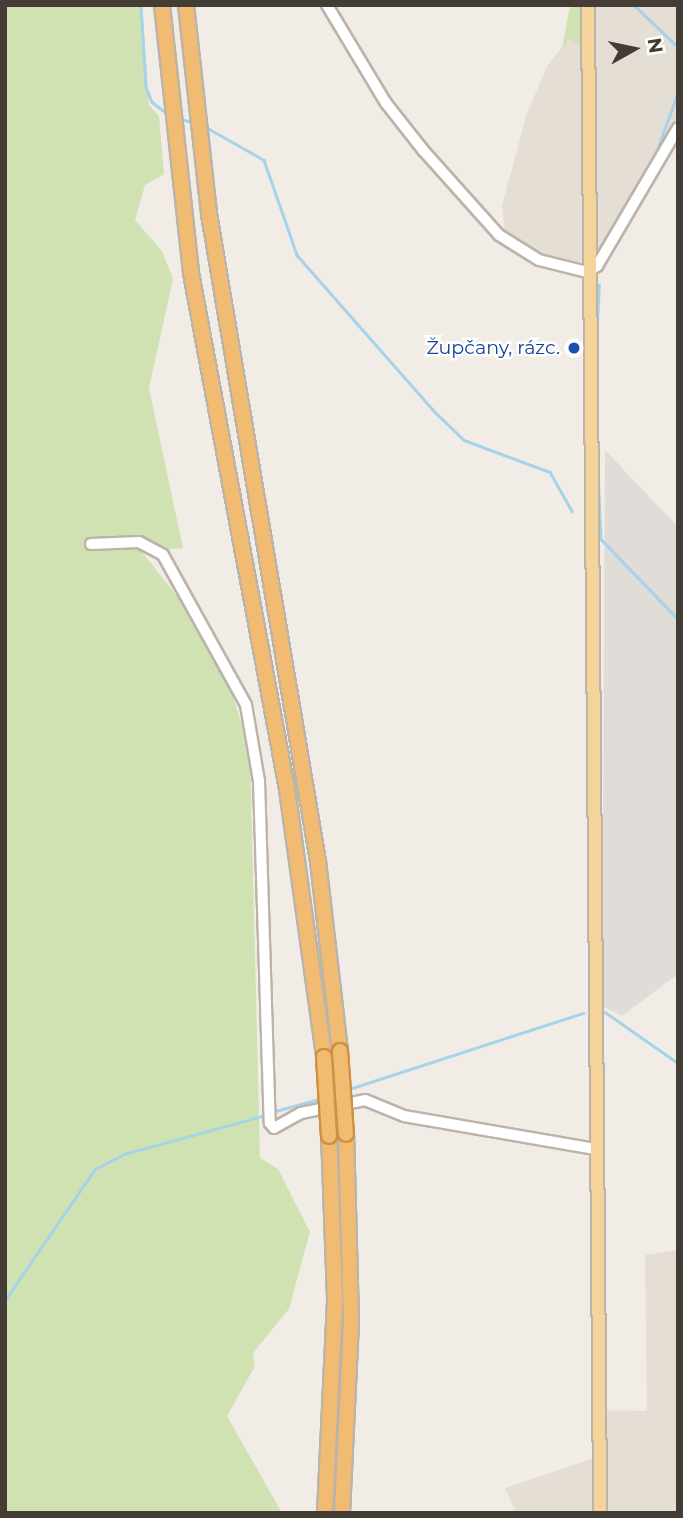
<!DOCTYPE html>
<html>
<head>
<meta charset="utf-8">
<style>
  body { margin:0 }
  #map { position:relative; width:683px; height:1518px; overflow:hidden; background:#f1ede6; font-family:Montserrat,sans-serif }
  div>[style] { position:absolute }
  .residential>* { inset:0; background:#e5ded4 }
  .industrial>* { inset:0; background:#e0dcd7 }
  .green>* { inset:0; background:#d0e2b2 }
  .stream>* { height:2.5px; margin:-1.25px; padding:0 1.25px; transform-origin:1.25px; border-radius:1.25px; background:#a6d3e9 }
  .roads { filter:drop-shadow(2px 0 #bcb3a9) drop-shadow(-2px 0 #bcb3a9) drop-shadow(0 2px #bcb3a9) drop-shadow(0 -2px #bcb3a9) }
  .minor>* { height:10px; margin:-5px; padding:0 5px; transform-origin:5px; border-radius:5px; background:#fff }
  .major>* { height:12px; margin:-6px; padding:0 6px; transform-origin:6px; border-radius:6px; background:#f5d49b }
  .highway>* { height:14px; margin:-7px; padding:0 7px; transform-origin:7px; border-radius:7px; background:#f1bc71 }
  .bridges { filter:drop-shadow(2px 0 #cf9042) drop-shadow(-2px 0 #cf9042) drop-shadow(0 2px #cf9042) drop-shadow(0 -2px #cf9042) }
  .highway-bridge>* { height:14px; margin:-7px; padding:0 7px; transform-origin:7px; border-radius:7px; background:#f1bc71 }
  .dots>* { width:19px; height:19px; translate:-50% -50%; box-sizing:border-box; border:4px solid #fff; border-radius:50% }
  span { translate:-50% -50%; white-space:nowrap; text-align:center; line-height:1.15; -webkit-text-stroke:5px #fff; paint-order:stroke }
  .transit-label { font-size:19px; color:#164399 }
  .right { translate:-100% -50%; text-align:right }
  .frame { position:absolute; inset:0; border:7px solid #433d36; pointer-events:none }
  .north { position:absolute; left:599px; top:14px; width:70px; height:70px; -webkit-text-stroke:5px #fff; paint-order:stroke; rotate:81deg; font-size:19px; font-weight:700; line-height:28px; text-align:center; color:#433d36 }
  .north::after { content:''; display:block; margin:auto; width:24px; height:32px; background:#433d36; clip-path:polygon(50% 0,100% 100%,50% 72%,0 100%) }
</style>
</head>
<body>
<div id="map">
  <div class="residential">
    <div style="clip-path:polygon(596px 5px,678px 5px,678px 139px,615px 249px,593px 263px,530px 259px,507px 247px,502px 206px,526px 116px,547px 66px,569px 39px,595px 44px)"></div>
    <div style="clip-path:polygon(678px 1250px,678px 1513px,516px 1513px,505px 1488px,600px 1456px,599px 1410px,647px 1411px,645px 1255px)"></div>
  </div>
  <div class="industrial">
    <div style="clip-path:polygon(605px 450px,678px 527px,678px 974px,622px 1016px,602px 1006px)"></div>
  </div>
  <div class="green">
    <div style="clip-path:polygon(5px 5px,142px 5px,149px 105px,159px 116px,164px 174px,145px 185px,135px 220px,162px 251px,173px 279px,149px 388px,183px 548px,141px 551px,193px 616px,232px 693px,250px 750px,260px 1158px,278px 1169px,310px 1232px,289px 1309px,253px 1353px,255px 1366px,227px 1416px,282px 1513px,5px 1513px)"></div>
    <div style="clip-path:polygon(570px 5px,596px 5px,595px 44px,583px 47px,569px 39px,562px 50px)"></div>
  </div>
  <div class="stream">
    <div style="left:141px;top:5px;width:82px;rotate:86.5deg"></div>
    <div style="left:146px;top:87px;width:16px;rotate:68deg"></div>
    <div style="left:152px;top:102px;width:20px;rotate:37deg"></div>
    <div style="left:634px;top:5px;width:61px;rotate:43.7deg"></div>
    <div style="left:181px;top:119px;width:15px;rotate:16deg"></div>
    <div style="left:204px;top:126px;width:69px;rotate:29.5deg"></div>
    <div style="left:264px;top:160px;width:101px;rotate:70.8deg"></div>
    <div style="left:297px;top:255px;width:206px;rotate:48.7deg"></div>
    <div style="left:433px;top:410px;width:43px;rotate:44.1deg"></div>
    <div style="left:464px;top:440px;width:92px;rotate:20.4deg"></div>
    <div style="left:550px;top:472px;width:45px;rotate:60.6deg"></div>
    <div style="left:653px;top:161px;width:73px;rotate:-70.1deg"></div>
    <div style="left:597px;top:321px;width:36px;rotate:-87deg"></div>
    <div style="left:598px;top:471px;width:68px;rotate:87.5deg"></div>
    <div style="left:601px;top:539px;width:111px;rotate:46.1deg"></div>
    <div style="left:605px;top:1012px;width:89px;rotate:34.9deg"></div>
    <div style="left:349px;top:1089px;width:246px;rotate:-18deg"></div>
    <div style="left:272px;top:1112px;width:53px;rotate:-15.4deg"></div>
    <div style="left:5px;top:1300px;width:159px;rotate:-55.5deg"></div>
    <div style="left:95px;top:1169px;width:33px;rotate:-27deg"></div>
    <div style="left:124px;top:1154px;width:143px;rotate:-15.4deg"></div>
  </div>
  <div class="roads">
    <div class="minor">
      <div style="left:327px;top:5px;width:114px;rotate:59deg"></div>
      <div style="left:386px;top:103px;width:60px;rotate:51.8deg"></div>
      <div style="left:423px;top:150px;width:114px;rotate:48.2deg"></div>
      <div style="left:499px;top:235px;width:47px;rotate:32deg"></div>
      <div style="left:539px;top:260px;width:49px;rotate:14deg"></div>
      <div style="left:587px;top:272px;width:12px;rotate:-31deg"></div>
      <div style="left:597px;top:266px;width:160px;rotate:-59.6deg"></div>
      <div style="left:91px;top:544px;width:48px;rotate:-2.4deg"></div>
      <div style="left:139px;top:542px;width:27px;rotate:28deg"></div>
      <div style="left:163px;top:555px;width:171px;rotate:61deg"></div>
      <div style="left:246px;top:705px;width:77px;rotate:80.3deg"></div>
      <div style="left:259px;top:781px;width:342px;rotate:88.2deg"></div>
      <div style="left:270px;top:1123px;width:6px;rotate:51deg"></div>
      <div style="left:274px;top:1128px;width:31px;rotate:-29deg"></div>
      <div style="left:301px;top:1113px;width:65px;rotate:-11.5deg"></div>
      <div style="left:365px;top:1100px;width:42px;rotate:22.3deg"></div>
      <div style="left:404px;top:1116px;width:194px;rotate:9.8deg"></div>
    </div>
    <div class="major">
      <div style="left:588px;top:5px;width:1508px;rotate:89.54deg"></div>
    </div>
    <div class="highway">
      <div style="left:162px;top:5px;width:270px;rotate:83.8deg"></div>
      <div style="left:191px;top:273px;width:525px;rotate:79.46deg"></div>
      <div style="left:287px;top:789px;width:271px;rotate:82.1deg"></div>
      <div style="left:186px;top:5px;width:210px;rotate:83.7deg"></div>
      <div style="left:209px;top:214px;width:656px;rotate:80.44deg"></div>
      <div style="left:318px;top:861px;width:191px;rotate:83.4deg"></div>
      <div style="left:325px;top:1513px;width:215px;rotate:-87.3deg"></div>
      <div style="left:335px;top:1298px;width:162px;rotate:-92.1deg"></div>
      <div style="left:342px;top:1513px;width:192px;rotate:-87.3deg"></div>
      <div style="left:351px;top:1321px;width:187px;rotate:-91.5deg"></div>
    </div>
  </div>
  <div class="bridges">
    <div class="highway-bridge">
      <div style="left:340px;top:1051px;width:83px;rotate:85.9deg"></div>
      <div style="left:324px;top:1057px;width:79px;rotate:86.4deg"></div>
    </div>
  </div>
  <div class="dots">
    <div style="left:574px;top:348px;background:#1a4fb4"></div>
  </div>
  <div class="transit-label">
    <span class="right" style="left:560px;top:348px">Župčany, rázc.</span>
  </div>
  <div class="frame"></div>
  <div class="north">N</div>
</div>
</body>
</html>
